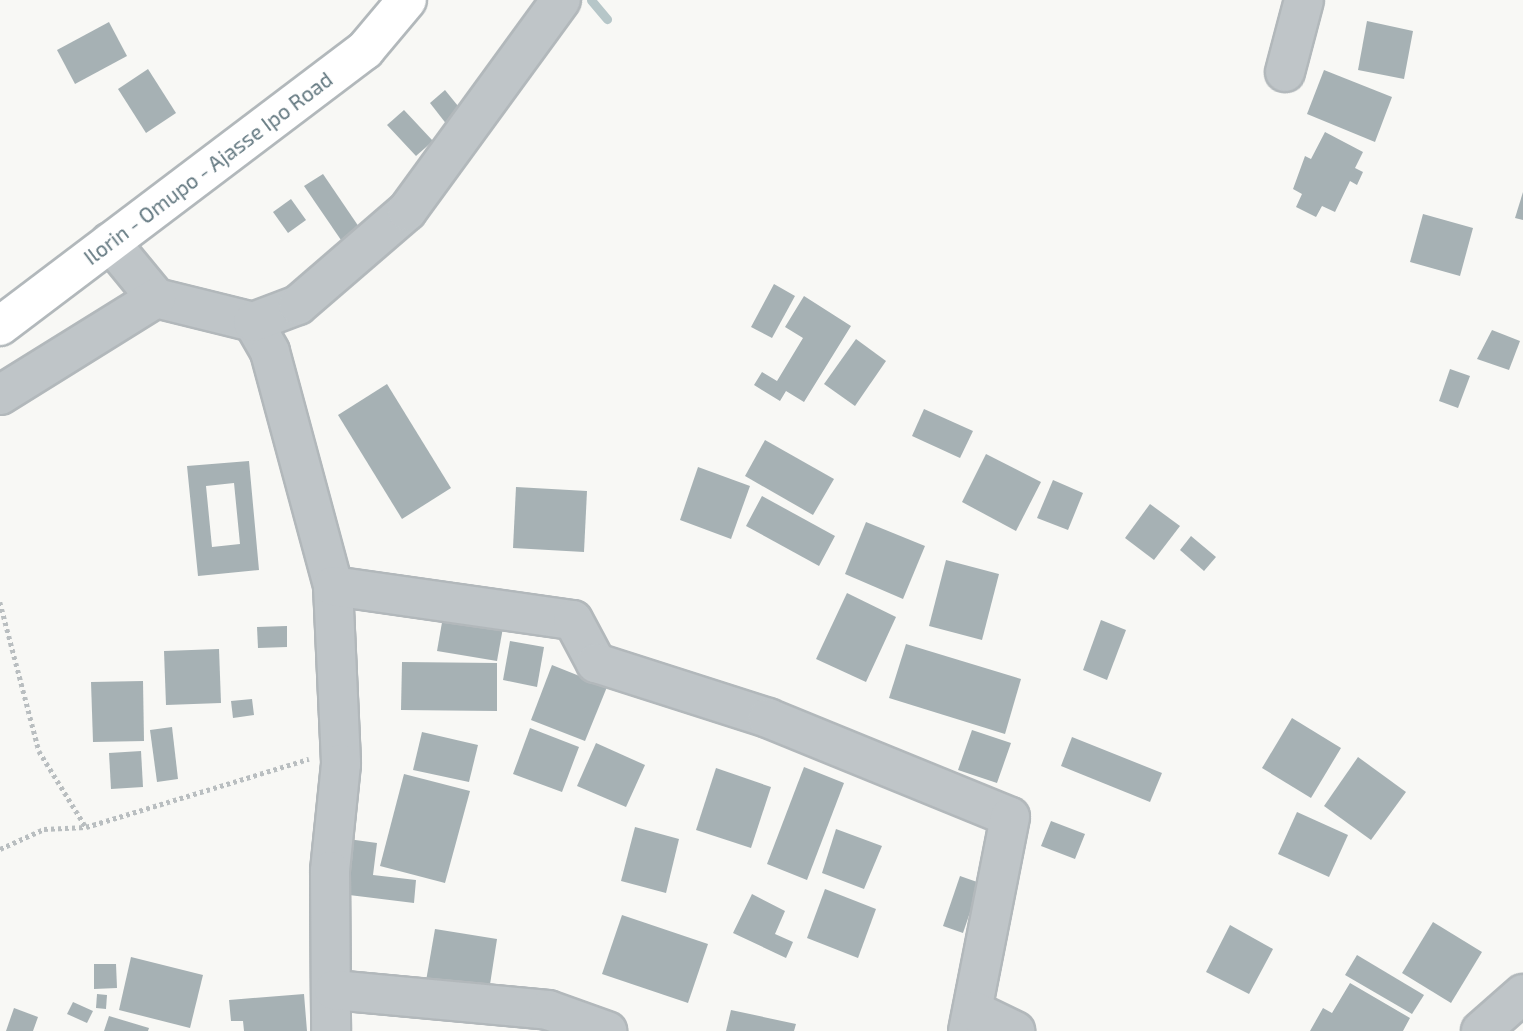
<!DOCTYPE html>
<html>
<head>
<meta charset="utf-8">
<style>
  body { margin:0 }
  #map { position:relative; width:1523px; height:1031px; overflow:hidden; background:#f8f8f5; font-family:"Exo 2",sans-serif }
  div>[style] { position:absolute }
  .stream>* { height:9px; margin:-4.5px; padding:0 4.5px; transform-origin:4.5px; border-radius:4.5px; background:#b6c6c8 }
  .building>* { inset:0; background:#a6b1b4 }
  .path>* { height:4.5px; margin-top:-2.25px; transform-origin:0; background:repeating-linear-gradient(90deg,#b9bec0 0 3.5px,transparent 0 7px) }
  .roads { filter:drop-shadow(2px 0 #b2b8bb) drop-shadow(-2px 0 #b2b8bb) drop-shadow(0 2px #b2b8bb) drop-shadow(0 -2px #b2b8bb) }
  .minor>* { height:38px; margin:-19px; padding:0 19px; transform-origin:19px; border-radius:19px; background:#bfc5c8 }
  .highway>* { height:38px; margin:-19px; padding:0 19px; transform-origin:19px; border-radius:19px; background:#fff }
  span { translate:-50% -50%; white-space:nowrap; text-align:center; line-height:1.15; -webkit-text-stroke:7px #fff; paint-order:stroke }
  .street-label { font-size:21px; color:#637880 }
</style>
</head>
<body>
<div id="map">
  <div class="stream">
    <div style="left:591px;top:0;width:25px;rotate:50deg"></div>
  </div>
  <div class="building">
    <div style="clip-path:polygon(1367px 21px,1413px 31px,1404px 79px,1358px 70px)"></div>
    <div style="clip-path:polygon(109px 22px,127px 56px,75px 84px,57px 50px)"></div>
    <div style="clip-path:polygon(148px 69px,176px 113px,146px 133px,118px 89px)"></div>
    <div style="clip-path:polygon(1324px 70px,1392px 97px,1375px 142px,1307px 114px)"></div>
    <div style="clip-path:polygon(445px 90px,467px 117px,451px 130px,430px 103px)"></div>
    <div style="clip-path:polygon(404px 110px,433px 141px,416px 156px,387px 125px)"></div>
    <div style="clip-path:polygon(1325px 132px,1363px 152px,1355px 168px,1363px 172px,1357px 185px,1350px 181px,1335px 212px,1322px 206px,1316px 217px,1296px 207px,1302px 194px,1293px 189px,1305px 156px,1311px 159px)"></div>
    <div style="clip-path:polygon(323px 174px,359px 227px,341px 240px,304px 186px)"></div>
    <div style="clip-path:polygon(1523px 192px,1523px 220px,1515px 218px)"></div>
    <div style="clip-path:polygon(291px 199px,306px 220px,288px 233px,273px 212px)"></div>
    <div style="clip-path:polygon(1423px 214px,1473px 228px,1460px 276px,1410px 262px)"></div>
    <div style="clip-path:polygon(774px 284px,795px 296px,772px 338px,751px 327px)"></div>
    <div style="clip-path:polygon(804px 296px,851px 326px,804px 402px,786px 391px,780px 401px,754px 385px,762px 372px,777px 381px,803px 338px,785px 327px)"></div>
    <div style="clip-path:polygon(1492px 330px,1520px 341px,1509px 370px,1477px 359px)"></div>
    <div style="clip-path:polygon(856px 339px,886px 361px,855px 406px,824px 384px)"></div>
    <div style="clip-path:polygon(1450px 369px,1470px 376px,1458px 408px,1439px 401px)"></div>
    <div style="clip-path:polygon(387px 384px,451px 488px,402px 519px,338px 415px)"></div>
    <div style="clip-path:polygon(924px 409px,973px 431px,960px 458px,912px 436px)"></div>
    <div style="clip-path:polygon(765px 440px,834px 479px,813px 515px,745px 476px)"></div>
    <div style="clip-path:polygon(986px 454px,1041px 482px,1016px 531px,962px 502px)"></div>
    <div style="clip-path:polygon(evenodd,249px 461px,259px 570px,198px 576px,187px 466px,249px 461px,234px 483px,240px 544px,212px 547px,206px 486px,234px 483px)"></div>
    <div style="clip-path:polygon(698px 467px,750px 486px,731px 539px,680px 520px)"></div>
    <div style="clip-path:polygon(1053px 480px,1083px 493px,1068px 530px,1037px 518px)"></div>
    <div style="clip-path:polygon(516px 487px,587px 491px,584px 552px,513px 548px)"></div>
    <div style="clip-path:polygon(762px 496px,835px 536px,819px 566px,746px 526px)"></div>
    <div style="clip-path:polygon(1150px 504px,1180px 526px,1154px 560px,1125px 538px)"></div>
    <div style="clip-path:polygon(866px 522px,925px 546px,903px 599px,845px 574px)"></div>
    <div style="clip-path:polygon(1191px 536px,1216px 557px,1204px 571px,1180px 550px)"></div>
    <div style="clip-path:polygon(946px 560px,999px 574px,982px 640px,929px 626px)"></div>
    <div style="clip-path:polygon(847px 593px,896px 617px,866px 682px,816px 659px)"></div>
    <div style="clip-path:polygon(444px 611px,504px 622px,497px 661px,437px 651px)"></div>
    <div style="clip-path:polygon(1101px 620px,1126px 630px,1107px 680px,1083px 670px)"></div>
    <div style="clip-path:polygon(287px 626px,287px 647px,258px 648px,257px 627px)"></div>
    <div style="clip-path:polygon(510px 641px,544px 647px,537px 687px,503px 680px)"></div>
    <div style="clip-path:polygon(906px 644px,1021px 679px,1005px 734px,889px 698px)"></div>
    <div style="clip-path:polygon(219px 649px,221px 703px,166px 705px,164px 651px)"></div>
    <div style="clip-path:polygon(402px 662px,497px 663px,497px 711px,401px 710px)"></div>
    <div style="clip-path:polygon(552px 665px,607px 687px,585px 741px,531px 720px)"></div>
    <div style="clip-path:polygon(143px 681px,144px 741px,93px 742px,91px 682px)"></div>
    <div style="clip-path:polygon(252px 699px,254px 715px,233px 718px,231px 701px)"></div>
    <div style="clip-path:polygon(1292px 718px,1341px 748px,1311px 798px,1262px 768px)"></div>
    <div style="clip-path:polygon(172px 727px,178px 779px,157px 782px,150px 730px)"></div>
    <div style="clip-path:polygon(530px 728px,579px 747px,562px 792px,513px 774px)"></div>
    <div style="clip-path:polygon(972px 730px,1011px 743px,997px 783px,958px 770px)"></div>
    <div style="clip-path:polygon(422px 732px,478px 745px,469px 782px,413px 770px)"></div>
    <div style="clip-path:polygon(1072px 737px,1162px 773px,1150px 802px,1061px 766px)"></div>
    <div style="clip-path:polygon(596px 743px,645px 765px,626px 807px,577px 786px)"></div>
    <div style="clip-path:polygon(141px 751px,143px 787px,111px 789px,109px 753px)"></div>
    <div style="clip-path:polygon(1358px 757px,1406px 792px,1371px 840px,1324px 806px)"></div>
    <div style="clip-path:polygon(804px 767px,844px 783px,807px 880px,767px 864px)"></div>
    <div style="clip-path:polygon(716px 768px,771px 787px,751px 848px,696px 830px)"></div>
    <div style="clip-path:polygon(404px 774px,470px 791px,445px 883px,380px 866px)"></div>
    <div style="clip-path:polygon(1297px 812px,1348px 835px,1329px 877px,1278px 854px)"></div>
    <div style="clip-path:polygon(1051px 821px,1085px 834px,1075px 859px,1041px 846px)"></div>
    <div style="clip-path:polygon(635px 827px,679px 839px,666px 893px,621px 881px)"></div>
    <div style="clip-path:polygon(836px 829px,882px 846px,864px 889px,822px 873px)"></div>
    <div style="clip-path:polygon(348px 839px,377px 843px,373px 875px,416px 880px,414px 903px,341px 894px)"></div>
    <div style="clip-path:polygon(960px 876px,980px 883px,963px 933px,943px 926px)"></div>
    <div style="clip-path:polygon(825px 889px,876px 909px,858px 958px,807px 938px)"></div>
    <div style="clip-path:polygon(752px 894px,785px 911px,775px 934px,793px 942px,786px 958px,733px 933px)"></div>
    <div style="clip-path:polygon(622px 915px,708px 944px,688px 1003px,602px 974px)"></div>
    <div style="clip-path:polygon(1433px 922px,1482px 952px,1451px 1003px,1402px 973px)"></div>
    <div style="clip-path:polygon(1230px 925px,1273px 949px,1249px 994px,1206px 972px)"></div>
    <div style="clip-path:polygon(435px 929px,497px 939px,489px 991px,426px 981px)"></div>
    <div style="clip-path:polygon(1357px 955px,1424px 995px,1412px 1014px,1345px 975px)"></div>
    <div style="clip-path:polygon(131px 957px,203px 975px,190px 1028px,119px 1010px)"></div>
    <div style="clip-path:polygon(94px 964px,116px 964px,117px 988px,94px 989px)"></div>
    <div style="clip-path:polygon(1350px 983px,1410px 1018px,1403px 1031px,1310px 1031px,1323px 1008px,1332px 1013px)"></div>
    <div style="clip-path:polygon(97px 994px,107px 995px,106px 1009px,96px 1008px)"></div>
    <div style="clip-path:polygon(304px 994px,307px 1031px,244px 1031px,243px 1021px,231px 1021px,229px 1000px)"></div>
    <div style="clip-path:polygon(73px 1002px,93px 1011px,87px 1023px,67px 1014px)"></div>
    <div style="clip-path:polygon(14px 1008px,38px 1017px,33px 1031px,6px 1031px)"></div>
    <div style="clip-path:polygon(731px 1010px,796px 1024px,794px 1031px,726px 1031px)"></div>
    <div style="clip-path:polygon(109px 1016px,149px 1028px,148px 1031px,104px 1031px)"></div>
  </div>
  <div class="path">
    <div style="left:0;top:602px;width:154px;rotate:75.3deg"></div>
    <div style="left:39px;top:751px;width:89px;rotate:58.3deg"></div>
    <div style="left:0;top:849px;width:48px;rotate:-24.4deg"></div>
    <div style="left:44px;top:829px;width:42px;rotate:-2.7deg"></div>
    <div style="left:86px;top:827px;width:233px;rotate:-17deg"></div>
  </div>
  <div class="roads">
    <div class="minor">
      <div style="left:1285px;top:72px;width:74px;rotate:-75.2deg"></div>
      <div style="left:110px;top:242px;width:72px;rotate:50.6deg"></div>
      <div style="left:156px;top:298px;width:100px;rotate:13.9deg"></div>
      <div style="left:253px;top:322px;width:34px;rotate:60deg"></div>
      <div style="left:270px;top:352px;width:242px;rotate:74.9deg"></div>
      <div style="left:333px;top:586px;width:178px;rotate:87.4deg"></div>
      <div style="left:341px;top:764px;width:108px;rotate:95.9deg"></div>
      <div style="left:330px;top:871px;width:160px;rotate:89.6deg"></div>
      <div style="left:253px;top:322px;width:48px;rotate:-20.7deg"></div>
      <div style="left:298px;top:305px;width:144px;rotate:-40.8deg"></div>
      <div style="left:407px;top:211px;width:261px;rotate:-53.9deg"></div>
      <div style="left:0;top:395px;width:184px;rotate:-31.9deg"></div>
      <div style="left:333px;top:586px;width:242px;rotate:8.1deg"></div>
      <div style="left:573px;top:620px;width:49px;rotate:61.9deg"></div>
      <div style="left:596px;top:663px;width:181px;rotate:17.7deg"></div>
      <div style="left:768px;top:718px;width:261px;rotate:22.2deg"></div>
      <div style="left:1010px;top:817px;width:218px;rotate:101.1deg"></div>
      <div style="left:334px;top:990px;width:215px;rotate:5.3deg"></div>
      <div style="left:548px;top:1010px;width:63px;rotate:19.6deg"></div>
      <div style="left:974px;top:1011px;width:46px;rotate:26deg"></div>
      <div style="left:1481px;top:1031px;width:56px;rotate:-41.4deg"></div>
    </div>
    <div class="highway">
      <div style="left:0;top:326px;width:458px;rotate:-37.1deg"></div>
      <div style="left:365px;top:50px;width:65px;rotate:-50deg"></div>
    </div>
  </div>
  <div class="street-label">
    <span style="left:208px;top:168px;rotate:-37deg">Ilorin - Omupo - Ajasse Ipo Road</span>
  </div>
</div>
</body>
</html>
